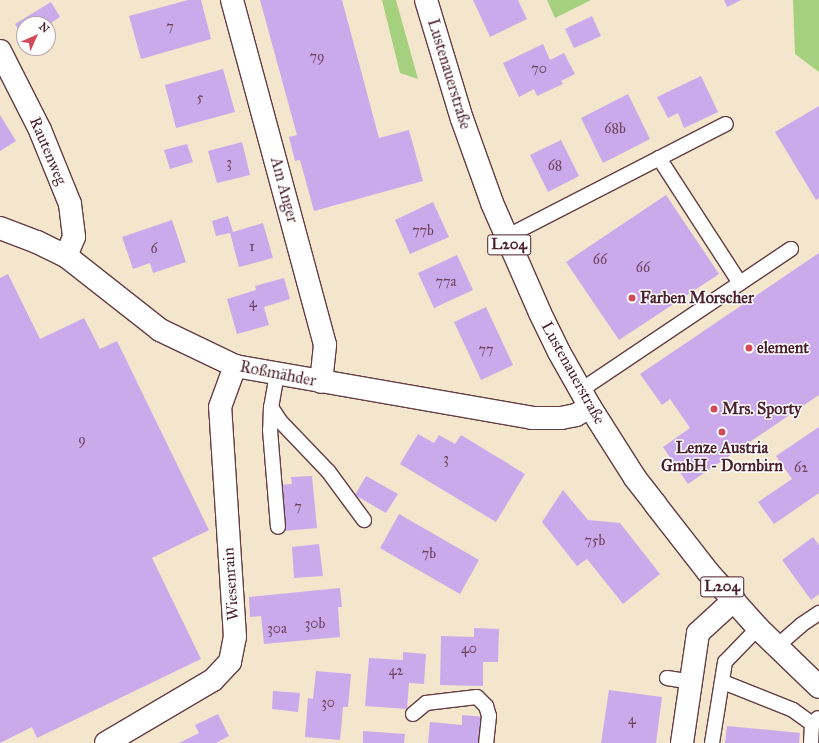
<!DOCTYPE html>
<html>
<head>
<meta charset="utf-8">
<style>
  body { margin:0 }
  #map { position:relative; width:819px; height:743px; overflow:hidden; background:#f3e6cd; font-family:"IM FELL Great Primer",serif }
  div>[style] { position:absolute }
  .green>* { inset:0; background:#a5d17e }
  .building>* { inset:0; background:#cbaaeb }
  .roads { filter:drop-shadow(1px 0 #633d43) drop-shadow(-1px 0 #633d43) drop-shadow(0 1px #633d43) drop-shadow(0 -1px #633d43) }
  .service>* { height:14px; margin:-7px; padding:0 7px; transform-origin:7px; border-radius:7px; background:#fff }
  .minor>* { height:22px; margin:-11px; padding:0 11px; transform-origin:11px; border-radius:11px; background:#fff }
  .primary>* { height:22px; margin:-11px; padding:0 11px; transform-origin:11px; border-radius:11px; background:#fff }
  .dots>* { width:11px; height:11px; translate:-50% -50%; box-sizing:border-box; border:2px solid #fff; border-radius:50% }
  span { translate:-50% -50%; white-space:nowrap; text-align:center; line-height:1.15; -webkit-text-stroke:3px #fff; paint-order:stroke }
  .number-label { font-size:14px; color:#6a425b }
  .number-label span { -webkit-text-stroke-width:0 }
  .shield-label span { padding:1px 3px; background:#fff; border:1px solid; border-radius:3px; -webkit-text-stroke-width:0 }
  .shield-label { font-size:15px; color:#4a1f2b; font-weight:700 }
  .street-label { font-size:16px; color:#4a1f2b }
  .poi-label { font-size:16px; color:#4a1f2b; font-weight:700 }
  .left { translate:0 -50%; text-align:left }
  .north { position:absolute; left:16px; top:16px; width:40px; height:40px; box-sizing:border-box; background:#fff; border:1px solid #b7a5aa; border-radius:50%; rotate:45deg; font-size:11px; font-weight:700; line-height:16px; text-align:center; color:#4a1f2b }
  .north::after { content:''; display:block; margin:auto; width:14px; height:18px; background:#d1495b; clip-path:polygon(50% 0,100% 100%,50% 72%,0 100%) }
</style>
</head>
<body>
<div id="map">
  <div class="green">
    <div style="clip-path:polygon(382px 0,396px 0,418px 79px,400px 73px)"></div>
    <div style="clip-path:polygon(547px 0,591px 0,555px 18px)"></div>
    <div style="clip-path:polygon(793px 0,819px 0,819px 72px,795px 54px)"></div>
  </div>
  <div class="building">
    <div style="clip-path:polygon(188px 0,201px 0,211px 39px,141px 59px,129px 16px)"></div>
    <div style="clip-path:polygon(260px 0,342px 0,379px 138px,409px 130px,423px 181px,314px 211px,300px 160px,295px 161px,289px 137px,297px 135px)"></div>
    <div style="clip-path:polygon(473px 0,518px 0,527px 19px,490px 37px)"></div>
    <div style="clip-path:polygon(724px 0,741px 0,727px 7px)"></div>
    <div style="clip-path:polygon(51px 2px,60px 17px,48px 25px,24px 24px,24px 39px,15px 24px)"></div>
    <div style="clip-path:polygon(592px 16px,601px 36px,574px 48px,565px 29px)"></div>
    <div style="clip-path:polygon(543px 44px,550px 60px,564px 53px,575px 74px,561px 81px,563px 84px,537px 96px,534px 89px,519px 97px,503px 63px)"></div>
    <div style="clip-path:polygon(223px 69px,235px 112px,176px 128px,165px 85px)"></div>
    <div style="clip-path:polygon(701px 76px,718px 112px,684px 128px,678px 113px,668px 118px,657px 97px)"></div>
    <div style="clip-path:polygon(628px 94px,650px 139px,603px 163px,581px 118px)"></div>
    <div style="clip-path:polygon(819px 106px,819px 198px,816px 200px,775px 132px)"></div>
    <div style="clip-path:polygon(0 115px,16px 141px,0 151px)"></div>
    <div style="clip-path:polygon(561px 140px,579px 176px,548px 192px,530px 155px)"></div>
    <div style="clip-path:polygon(242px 142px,250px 175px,217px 183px,208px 151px)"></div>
    <div style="clip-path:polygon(187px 144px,193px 162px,170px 169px,164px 150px)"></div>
    <div style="clip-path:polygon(666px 195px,719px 274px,619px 340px,566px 262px)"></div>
    <div style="clip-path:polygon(433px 202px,449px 237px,410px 254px,395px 220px)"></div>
    <div style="clip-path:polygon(228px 216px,233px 232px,263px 223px,273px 258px,239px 267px,230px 233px,216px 236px,212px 221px)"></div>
    <div style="clip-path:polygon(172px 220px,186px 262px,153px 273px,150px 263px,133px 269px,122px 237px)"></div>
    <div style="clip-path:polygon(819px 253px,819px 395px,688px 484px,663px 447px,690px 428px,670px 399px,662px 405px,640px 374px)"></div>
    <div style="clip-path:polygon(457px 255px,473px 290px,434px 308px,418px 273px)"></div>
    <div style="clip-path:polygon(8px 274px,40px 339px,84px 318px,100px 349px,117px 341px,209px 530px,152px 558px,201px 659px,37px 738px,32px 727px,0 743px,0 278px)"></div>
    <div style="clip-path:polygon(284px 278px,290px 299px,264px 307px,269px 325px,237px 334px,227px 299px,256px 290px,255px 286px)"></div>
    <div style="clip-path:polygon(486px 307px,513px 365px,481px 380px,454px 322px)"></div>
    <div style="clip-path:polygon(819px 427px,819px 493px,774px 524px,758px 502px,792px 479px,776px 456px)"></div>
    <div style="clip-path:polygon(418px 434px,434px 443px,439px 435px,455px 444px,461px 435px,525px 474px,496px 522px,400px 464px)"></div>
    <div style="clip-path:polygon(312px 476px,317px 528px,284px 531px,280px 485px,292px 484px,291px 477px)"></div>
    <div style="clip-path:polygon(366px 476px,398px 494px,386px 513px,355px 495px)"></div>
    <div style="clip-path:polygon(563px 490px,588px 520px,620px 523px,660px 574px,623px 604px,587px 559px,577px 566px,542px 522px)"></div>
    <div style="clip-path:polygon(399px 514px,479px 560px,460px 594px,380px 548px)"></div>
    <div style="clip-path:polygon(813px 537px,819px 545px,819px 594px,811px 600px,782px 560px)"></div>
    <div style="clip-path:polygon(319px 544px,323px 576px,294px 578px,292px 547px)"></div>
    <div style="clip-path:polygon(340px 588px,342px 607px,338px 607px,340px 637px,264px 644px,261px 616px,250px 617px,249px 597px)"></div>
    <div style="clip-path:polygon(474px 628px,499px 629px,498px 662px,483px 662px,483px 686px,440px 685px,441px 636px,474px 637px)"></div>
    <div style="clip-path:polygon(403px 652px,426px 654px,424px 684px,409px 683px,407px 709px,365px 706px,369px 658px,403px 660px)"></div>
    <div style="clip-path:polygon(316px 671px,351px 674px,348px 707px,343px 707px,340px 740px,305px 737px,308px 698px,313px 699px)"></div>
    <div style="clip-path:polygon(609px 690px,662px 697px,656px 743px,601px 743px)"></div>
    <div style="clip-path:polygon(273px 691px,300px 693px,298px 712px,272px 709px)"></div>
    <div style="clip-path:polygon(218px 714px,229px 736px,216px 743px,179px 743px,199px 733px,195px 725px)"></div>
    <div style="clip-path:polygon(462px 715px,485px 717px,482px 743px,428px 743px,430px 722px,462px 725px)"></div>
    <div style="clip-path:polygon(727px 726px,800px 733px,799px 743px,725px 743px)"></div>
    <div style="clip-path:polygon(363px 731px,405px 734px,404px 743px,363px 743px)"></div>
  </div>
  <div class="roads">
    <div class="service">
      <div style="left:659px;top:158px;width:149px;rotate:57.1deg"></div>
      <div style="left:506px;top:237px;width:247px;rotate:-27.2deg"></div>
      <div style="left:277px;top:374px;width:34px;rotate:100deg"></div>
      <div style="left:271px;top:407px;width:17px;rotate:57deg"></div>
      <div style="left:280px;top:421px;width:69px;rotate:46.2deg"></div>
      <div style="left:328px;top:471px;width:61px;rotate:53.7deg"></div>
      <div style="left:581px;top:390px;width:253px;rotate:-33.9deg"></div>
      <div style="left:271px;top:407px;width:23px;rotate:92deg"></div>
      <div style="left:270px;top:430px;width:97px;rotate:85.3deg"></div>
      <div style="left:776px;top:647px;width:33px;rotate:-41deg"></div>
      <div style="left:801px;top:625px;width:22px;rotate:-34deg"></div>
      <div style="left:667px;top:678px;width:24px;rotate:9deg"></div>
      <div style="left:723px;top:682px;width:75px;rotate:21.8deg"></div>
      <div style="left:793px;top:710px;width:24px;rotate:36deg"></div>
      <div style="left:413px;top:714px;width:17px;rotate:-40deg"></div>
      <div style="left:426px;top:703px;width:51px;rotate:-6.7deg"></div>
      <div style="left:477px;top:697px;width:13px;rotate:45deg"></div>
      <div style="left:486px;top:706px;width:10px;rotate:73deg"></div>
      <div style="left:489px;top:716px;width:27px;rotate:96deg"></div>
      <div style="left:712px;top:743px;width:82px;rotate:-80.9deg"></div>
      <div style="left:725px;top:662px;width:47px;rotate:-45.9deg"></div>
      <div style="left:811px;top:743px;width:19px;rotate:-87deg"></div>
      <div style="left:812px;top:724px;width:8px;rotate:-45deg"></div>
    </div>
    <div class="minor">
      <div style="left:232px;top:0;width:357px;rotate:74.9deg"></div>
      <div style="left:325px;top:345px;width:37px;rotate:96deg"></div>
      <div style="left:0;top:51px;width:89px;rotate:63.1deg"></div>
      <div style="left:40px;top:130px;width:80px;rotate:67.9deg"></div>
      <div style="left:70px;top:204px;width:33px;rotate:83deg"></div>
      <div style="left:74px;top:237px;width:21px;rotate:113deg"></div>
      <div style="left:0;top:228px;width:40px;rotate:21deg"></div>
      <div style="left:37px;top:242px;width:32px;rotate:26deg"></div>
      <div style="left:66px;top:256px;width:120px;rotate:38.2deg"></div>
      <div style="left:160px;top:330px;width:83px;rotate:25.6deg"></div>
      <div style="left:235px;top:366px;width:302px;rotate:9.9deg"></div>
      <div style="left:532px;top:418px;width:29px"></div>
      <div style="left:561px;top:418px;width:15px;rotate:-11deg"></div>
      <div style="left:576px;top:415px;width:16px;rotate:-30deg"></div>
      <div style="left:106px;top:743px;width:124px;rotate:-30.5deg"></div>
      <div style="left:213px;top:680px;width:25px;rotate:-47deg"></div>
      <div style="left:230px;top:662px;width:25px;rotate:-79deg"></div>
      <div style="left:235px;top:637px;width:230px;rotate:-93.7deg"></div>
      <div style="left:220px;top:407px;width:44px;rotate:-69.9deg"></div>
      <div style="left:682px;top:743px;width:111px;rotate:-81.7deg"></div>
      <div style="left:698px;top:633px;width:49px;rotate:-42.5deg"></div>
    </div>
    <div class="primary">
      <div style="left:426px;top:0;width:124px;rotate:73.2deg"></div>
      <div style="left:462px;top:119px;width:89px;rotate:70.3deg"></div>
      <div style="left:492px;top:203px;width:120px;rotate:66.4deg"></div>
      <div style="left:540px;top:313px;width:43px;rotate:64deg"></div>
      <div style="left:559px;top:352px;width:63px;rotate:60.6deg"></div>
      <div style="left:590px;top:407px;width:84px;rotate:57.6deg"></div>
      <div style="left:635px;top:478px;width:33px;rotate:52deg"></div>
      <div style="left:655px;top:504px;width:86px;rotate:52.1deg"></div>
      <div style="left:708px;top:572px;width:75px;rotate:48.2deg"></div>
      <div style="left:758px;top:628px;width:85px;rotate:44deg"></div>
    </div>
  </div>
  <div class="dots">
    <div style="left:632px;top:298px;background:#d1495b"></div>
    <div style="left:749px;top:348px;background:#d1495b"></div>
    <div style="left:714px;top:409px;background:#d1495b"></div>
    <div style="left:722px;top:432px;background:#d1495b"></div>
  </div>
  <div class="number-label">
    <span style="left:170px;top:27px">7</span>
    <span style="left:317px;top:57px">79</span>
    <span style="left:539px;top:69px">70</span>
    <span style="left:200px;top:98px">5</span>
    <span style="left:615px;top:129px">68b</span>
    <span style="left:229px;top:163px">3</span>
    <span style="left:555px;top:166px">68</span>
    <span style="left:423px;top:231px">77b</span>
    <span style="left:252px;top:247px">1</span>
    <span style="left:154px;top:249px">6</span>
    <span style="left:600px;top:260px">66</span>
    <span style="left:643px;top:268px">66</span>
    <span style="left:446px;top:282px">77a</span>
    <span style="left:253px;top:303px">4</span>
    <span style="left:486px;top:350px">77</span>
    <span style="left:82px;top:440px">9</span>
    <span style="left:446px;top:459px">3</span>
    <span style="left:801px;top:468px">62</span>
    <span style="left:298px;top:507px">7</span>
    <span style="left:595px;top:541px">75b</span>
    <span style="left:429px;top:554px">7b</span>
    <span style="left:315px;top:624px">30b</span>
    <span style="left:277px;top:629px">30a</span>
    <span style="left:469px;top:649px">40</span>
    <span style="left:396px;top:671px">42</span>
    <span style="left:328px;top:703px">30</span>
    <span style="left:632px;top:720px">4</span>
  </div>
  <div class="shield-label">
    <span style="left:509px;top:245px">L204</span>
    <span style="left:722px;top:587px">L204</span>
  </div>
  <div class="street-label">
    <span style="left:449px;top:74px;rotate:73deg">Lustenauerstraße</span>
    <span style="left:48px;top:151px;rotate:67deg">Rautenweg</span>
    <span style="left:284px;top:190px;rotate:75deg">Am Anger</span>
    <span style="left:573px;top:373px;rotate:61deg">Lustenauerstraße</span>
    <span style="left:278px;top:374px;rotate:11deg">Roßmähder</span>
    <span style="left:231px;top:584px;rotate:-94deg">Wiesenrain</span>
  </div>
  <div class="poi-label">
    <span class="left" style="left:640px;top:298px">Farben Morscher</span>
    <span class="left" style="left:757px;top:348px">element</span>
    <span class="left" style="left:722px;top:409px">Mrs. Sporty</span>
    <span style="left:722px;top:457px">Lenze Austria<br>GmbH - Dornbirn</span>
  </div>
  <div class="north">N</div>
</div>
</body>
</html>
